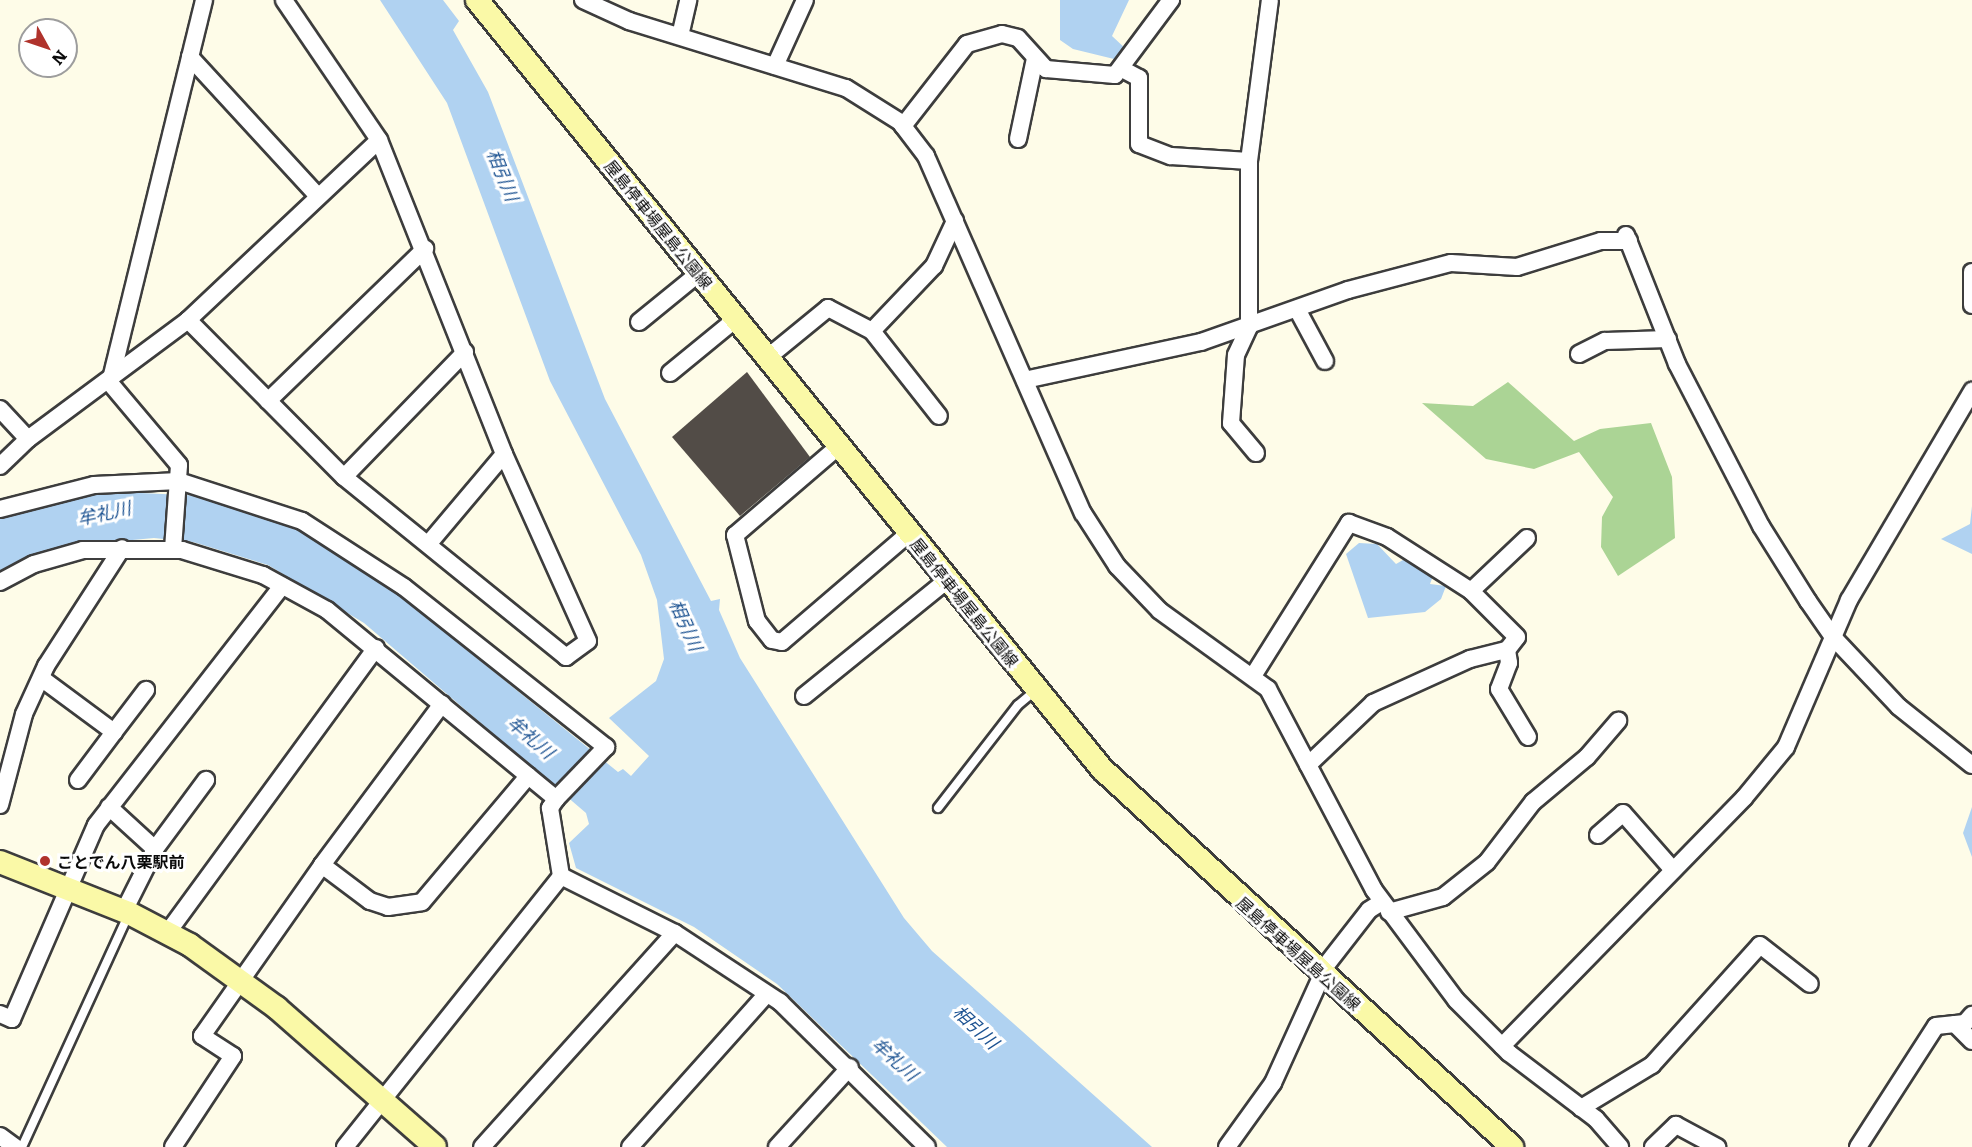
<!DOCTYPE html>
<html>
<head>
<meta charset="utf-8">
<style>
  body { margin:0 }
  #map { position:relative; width:1972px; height:1147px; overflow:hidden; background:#fefce8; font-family:Literata,"Noto Sans JP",serif }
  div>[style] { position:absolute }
  .forest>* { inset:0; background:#abd495 }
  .water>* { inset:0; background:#b0d2f1 }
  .building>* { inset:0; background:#524c47 }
  .roads { filter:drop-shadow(2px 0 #3d3d3d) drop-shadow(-2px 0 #3d3d3d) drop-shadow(0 2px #3d3d3d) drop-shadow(0 -2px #3d3d3d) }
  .lane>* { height:8px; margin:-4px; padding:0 4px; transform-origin:4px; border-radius:4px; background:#fff }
  .street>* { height:16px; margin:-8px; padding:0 8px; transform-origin:8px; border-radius:8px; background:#fff }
  .secondary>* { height:22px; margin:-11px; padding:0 11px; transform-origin:11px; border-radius:11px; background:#faf9a7 }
  .dots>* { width:16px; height:16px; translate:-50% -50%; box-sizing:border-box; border:3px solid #fff; border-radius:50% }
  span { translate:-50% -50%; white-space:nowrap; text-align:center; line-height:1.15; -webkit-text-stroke:6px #fff; paint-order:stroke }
  .street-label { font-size:16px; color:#0a0a0a }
  .poi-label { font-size:16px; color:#0a0a0a; font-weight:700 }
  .left { translate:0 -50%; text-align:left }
  .water-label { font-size:18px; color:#1d5392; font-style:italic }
  .north { position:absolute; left:18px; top:18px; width:60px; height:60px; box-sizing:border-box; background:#fff; border:2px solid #9d9d9d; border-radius:50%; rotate:130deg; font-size:16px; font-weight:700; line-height:24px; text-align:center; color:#0a0a0a }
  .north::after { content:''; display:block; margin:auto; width:21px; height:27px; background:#b0332c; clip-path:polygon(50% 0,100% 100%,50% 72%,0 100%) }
</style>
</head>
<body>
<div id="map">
  <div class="forest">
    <div style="clip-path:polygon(1508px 382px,1574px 441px,1600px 429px,1651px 423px,1672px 477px,1675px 538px,1618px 576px,1601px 547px,1602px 517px,1613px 497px,1579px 452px,1534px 469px,1486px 459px,1422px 403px,1473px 406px)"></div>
  </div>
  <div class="water">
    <div style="clip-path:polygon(380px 0,443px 0,459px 21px,453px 30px,488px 92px,605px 399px,711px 601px,720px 599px,719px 610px,740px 658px,904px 918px,932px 951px,1152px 1147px,947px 1147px,777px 984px,694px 927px,576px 868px,569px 843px,589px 824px,586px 813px,364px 623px,268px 565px,193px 542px,154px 538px,78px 545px,0 572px,0 518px,98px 491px,205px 496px,283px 519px,354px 559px,618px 772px,623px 769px,631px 776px,649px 756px,609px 718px,656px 681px,664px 659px,657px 600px,641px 555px,550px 381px,447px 103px)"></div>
    <div style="clip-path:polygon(1060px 0,1129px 0,1112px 36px,1127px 50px,1114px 59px,1073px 49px,1060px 40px)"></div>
    <div style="clip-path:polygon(1972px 506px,1972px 554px,1941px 539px,1970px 524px)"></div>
    <div style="clip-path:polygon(1359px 543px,1377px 544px,1396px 564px,1403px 560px,1419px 565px,1433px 576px,1430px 584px,1446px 586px,1441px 599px,1425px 612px,1368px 618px,1346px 554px)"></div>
    <div style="clip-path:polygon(1972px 807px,1972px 857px,1963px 833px)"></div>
  </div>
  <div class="building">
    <div style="clip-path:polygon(747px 372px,810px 457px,740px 516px,672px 437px)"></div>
  </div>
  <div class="roads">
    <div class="lane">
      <div style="left:938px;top:808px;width:130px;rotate:-52.2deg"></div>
      <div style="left:1018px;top:705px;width:23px;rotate:-40deg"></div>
      <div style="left:22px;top:1147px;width:254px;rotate:-65.4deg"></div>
    </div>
    <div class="street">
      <div style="left:583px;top:0;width:51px;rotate:24.5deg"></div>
      <div style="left:629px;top:21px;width:227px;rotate:17.2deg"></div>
      <div style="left:846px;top:88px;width:64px;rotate:32.2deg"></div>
      <div style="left:900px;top:122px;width:43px;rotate:52.6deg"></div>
      <div style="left:926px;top:156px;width:390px;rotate:66.3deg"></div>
      <div style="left:1083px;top:513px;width:63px;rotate:57.3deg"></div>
      <div style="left:1117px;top:566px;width:62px;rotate:46.3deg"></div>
      <div style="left:1160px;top:611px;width:133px;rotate:35.8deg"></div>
      <div style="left:1268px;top:689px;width:227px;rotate:62.2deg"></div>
      <div style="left:1374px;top:890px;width:137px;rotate:53.3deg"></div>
      <div style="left:1456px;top:1000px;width:75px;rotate:45deg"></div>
      <div style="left:1509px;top:1053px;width:109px;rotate:37.2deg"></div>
      <div style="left:1596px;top:1119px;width:37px;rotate:49deg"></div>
      <div style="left:680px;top:36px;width:37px;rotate:-77deg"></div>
      <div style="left:190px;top:57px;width:189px;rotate:47.4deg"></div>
      <div style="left:775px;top:66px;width:72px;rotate:-65.6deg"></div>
      <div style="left:1124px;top:70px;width:17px;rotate:28deg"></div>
      <div style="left:1139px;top:78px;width:66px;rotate:90deg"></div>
      <div style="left:1139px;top:144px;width:34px;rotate:21deg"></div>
      <div style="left:1171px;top:156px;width:78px;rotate:3.7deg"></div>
      <div style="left:903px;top:126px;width:104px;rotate:-52deg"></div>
      <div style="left:967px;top:44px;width:36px;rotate:-16deg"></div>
      <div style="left:1002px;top:34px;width:16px;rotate:14deg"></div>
      <div style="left:1018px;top:38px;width:42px;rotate:47.9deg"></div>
      <div style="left:1046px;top:69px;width:69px;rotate:5deg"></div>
      <div style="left:1115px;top:75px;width:94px;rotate:-53.3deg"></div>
      <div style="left:1018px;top:139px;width:83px;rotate:-78.1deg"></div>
      <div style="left:1626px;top:235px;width:139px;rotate:68.4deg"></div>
      <div style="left:1677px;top:364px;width:182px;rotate:62.6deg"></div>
      <div style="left:1761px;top:526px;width:89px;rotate:57.9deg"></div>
      <div style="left:1808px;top:601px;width:44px;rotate:55.2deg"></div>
      <div style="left:1833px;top:637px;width:96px;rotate:46.7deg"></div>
      <div style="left:1899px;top:707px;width:93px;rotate:38.5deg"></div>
      <div style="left:1972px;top:272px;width:33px;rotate:90deg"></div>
      <div style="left:1297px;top:309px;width:59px;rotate:61.7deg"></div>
      <div style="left:188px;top:320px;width:262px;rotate:-43.3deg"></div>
      <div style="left:639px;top:322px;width:77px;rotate:-39.2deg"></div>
      <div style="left:872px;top:331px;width:108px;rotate:51.8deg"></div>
      <div style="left:1579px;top:354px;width:29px;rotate:-27deg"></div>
      <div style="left:1605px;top:341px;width:63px;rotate:-1.8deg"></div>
      <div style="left:767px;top:358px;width:79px;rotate:-39.3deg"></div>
      <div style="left:828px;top:308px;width:50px;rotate:27.6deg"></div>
      <div style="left:872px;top:331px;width:90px;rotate:-46.4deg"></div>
      <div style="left:934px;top:266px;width:50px;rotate:-65deg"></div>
      <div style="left:670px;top:373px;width:85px;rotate:-39.3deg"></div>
      <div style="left:1025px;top:380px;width:180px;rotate:-12.2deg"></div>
      <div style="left:1201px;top:342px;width:156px;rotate:-19.5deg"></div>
      <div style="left:1348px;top:290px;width:106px;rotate:-14.7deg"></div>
      <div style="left:1451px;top:263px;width:66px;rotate:3.5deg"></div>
      <div style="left:1517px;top:267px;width:88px;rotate:-17.2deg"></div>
      <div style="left:1601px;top:241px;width:28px"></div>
      <div style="left:268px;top:401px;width:219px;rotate:-44.1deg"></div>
      <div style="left:0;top:409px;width:41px;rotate:47deg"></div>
      <div style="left:839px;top:446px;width:137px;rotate:139.4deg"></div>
      <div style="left:735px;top:535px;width:89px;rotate:75.7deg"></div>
      <div style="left:757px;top:621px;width:24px;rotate:52deg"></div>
      <div style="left:772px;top:640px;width:10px;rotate:11deg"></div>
      <div style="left:782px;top:642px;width:167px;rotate:-40.6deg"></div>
      <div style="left:1256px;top:453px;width:39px;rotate:-130deg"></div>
      <div style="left:1231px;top:423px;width:68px;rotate:-85.8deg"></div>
      <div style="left:1236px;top:355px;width:31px;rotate:-65deg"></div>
      <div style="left:1249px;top:327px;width:166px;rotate:-90deg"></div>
      <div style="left:1249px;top:161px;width:162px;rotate:-82.6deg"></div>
      <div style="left:0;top:466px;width:39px;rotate:-44deg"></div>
      <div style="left:28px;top:439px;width:199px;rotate:-36.6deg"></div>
      <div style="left:188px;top:320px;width:221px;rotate:45.2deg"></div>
      <div style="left:344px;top:477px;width:286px;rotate:39deg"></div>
      <div style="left:566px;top:657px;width:27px;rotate:-36deg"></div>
      <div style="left:588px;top:641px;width:205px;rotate:-114.2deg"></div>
      <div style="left:504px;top:454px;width:338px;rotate:-111.7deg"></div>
      <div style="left:379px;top:140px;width:169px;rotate:-124.2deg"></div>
      <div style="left:344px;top:477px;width:174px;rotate:-45.9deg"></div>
      <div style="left:0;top:509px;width:97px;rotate:-14.3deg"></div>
      <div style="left:94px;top:485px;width:85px;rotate:-2.7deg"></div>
      <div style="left:179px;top:481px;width:129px;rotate:18deg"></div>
      <div style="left:302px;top:521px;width:121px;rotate:32.9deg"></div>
      <div style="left:404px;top:587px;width:258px;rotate:38.4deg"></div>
      <div style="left:606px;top:747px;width:72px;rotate:133.9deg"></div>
      <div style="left:430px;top:542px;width:115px;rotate:-49.9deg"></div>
      <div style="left:173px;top:549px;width:84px;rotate:-85.9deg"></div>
      <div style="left:179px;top:465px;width:107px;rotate:-130.1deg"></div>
      <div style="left:110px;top:383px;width:394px;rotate:-76.2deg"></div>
      <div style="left:0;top:582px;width:38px;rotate:-28deg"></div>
      <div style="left:34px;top:564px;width:51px;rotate:-15.9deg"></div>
      <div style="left:83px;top:550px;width:99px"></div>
      <div style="left:182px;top:550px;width:85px;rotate:17.2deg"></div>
      <div style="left:263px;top:575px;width:73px;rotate:28.7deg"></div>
      <div style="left:327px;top:610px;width:297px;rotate:39.5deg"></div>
      <div style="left:556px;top:799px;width:11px;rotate:124deg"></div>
      <div style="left:550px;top:808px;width:69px;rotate:80.8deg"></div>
      <div style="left:561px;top:876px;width:127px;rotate:26.6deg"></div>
      <div style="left:675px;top:933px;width:126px;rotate:33.3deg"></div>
      <div style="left:780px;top:1002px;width:206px;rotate:44.6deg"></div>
      <div style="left:1507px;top:650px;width:13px;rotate:81deg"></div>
      <div style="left:1509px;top:663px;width:28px;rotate:111deg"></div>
      <div style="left:1499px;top:689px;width:56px;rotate:58.9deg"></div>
      <div style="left:1253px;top:676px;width:181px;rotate:-57.9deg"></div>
      <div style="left:1349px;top:523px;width:40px;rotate:20.2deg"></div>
      <div style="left:1387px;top:537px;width:100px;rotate:32.7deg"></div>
      <div style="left:1471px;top:591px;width:77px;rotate:-43.4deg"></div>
      <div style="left:41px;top:678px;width:91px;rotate:36.5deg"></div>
      <div style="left:114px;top:732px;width:53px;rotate:-52.7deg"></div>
      <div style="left:804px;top:696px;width:184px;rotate:-39deg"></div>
      <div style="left:1308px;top:765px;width:90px;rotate:-43.6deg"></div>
      <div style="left:1373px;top:703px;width:107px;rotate:-24.4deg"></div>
      <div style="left:1470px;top:659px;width:38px;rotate:-14deg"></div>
      <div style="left:1507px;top:650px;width:16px;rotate:-52deg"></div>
      <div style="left:1517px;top:637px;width:65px;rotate:-135deg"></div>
      <div style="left:78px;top:780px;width:60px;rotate:-53.1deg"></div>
      <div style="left:0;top:805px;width:94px;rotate:-75.2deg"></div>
      <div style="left:24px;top:714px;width:53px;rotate:-65.4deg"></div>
      <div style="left:46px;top:666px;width:140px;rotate:-57.2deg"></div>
      <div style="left:109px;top:807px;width:62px;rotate:42.4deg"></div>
      <div style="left:1598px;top:835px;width:33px;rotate:-41deg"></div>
      <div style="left:1623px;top:813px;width:76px;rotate:48.7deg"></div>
      <div style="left:322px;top:865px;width:201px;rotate:-53.3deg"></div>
      <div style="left:124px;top:911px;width:69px;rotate:-63.4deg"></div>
      <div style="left:155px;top:849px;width:86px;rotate:-53.5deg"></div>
      <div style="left:1389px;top:912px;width:56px;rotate:-15.5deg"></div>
      <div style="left:1443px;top:897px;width:56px;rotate:-38.5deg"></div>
      <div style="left:1487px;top:862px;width:76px;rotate:-52.5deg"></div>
      <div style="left:1533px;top:802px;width:70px;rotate:-39.8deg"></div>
      <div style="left:1587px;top:757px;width:48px;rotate:-49.3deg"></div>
      <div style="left:168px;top:932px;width:352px;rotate:-53.8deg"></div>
      <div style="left:0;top:1014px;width:13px;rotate:23deg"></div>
      <div style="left:12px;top:1019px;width:211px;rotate:-66.6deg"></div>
      <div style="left:96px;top:825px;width:303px;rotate:-52.1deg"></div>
      <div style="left:1955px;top:1024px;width:24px;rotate:45deg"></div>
      <div style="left:1502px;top:1046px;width:347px;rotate:-45.7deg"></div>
      <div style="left:1744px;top:798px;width:66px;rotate:-50.5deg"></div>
      <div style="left:1786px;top:747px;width:160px;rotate:-66.8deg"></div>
      <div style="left:1849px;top:600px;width:243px;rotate:-59.5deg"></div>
      <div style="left:1581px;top:1108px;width:83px;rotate:-31.2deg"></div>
      <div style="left:1652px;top:1065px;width:161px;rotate:-48deg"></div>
      <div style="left:1760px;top:945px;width:63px;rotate:38deg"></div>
      <div style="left:0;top:1136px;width:19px;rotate:36deg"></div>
      <div style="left:173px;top:1147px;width:109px;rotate:-56.6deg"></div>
      <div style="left:233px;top:1056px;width:37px;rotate:-147deg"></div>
      <div style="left:202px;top:1036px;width:209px;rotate:-54.9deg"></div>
      <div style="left:322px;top:865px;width:60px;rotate:36.9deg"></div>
      <div style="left:370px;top:901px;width:19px;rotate:18deg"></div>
      <div style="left:388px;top:907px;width:34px;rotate:-8deg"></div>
      <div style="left:422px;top:902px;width:165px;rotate:-49.9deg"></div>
      <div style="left:345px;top:1147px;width:347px;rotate:-51.4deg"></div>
      <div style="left:482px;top:1147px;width:288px;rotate:-48deg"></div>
      <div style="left:630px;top:1147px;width:205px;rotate:-48.2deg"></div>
      <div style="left:777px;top:1147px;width:108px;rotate:-47.6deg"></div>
      <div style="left:1227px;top:1147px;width:79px;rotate:-54.3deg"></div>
      <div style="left:1273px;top:1083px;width:131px;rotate:-65.6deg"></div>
      <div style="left:1327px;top:964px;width:68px;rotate:-52.1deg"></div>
      <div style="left:1369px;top:910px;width:15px;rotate:-32deg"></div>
      <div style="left:1653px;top:1147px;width:32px;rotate:-44deg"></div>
      <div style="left:1676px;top:1125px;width:47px;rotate:28.2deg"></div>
      <div style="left:1858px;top:1147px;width:144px;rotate:-57.2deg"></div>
      <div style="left:1936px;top:1026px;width:29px;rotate:-6deg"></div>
      <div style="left:1965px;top:1023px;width:11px;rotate:-49deg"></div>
    </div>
    <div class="secondary">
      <div style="left:477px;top:0;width:991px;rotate:50.9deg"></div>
      <div style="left:1102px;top:769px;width:558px;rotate:42.67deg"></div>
      <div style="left:0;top:862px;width:139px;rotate:21.6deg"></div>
      <div style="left:129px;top:913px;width:69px;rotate:27.7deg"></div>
      <div style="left:190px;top:945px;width:107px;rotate:35.9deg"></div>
      <div style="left:277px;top:1008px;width:210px;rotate:41.3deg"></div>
    </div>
  </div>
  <div class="dots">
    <div style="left:45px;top:861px;background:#b0332c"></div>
  </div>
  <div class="street-label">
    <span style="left:659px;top:224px;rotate:51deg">屋島停車場屋島公園線</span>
    <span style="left:965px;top:602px;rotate:51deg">屋島停車場屋島公園線</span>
    <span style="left:1299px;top:953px;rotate:42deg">屋島停車場屋島公園線</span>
  </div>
  <div class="poi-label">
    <span class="left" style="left:57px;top:861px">ことでん八栗駅前</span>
  </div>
  <div class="water-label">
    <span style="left:503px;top:175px;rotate:68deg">相引川</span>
    <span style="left:104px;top:513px;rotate:-12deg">牟礼川</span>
    <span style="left:686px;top:625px;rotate:66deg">相引川</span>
    <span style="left:531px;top:737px;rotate:41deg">牟礼川</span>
    <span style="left:976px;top:1027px;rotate:43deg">相引川</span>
    <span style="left:895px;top:1059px;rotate:42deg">牟礼川</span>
  </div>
  <div class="north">N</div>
</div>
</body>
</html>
